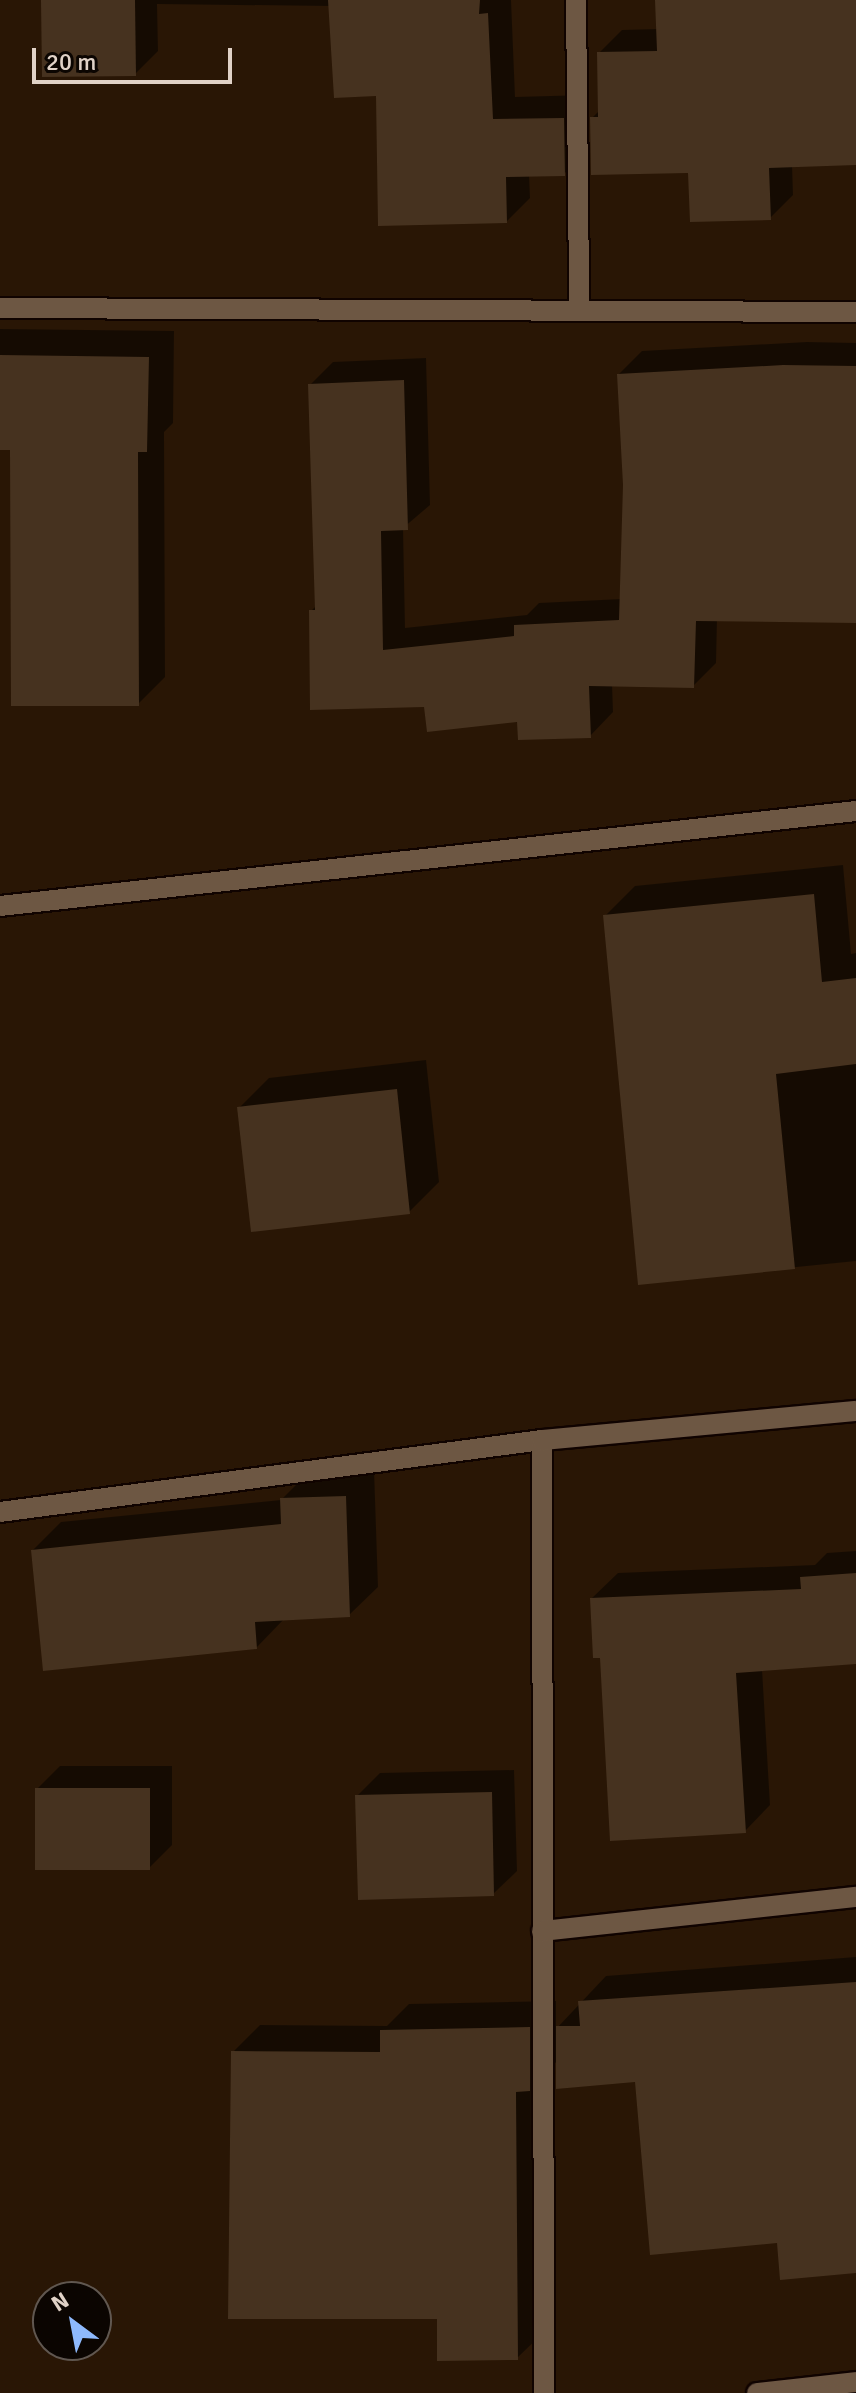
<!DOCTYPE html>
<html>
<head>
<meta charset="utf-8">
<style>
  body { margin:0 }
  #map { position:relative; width:856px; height:2393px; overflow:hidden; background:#291605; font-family:Signika,sans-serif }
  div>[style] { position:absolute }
  .shadow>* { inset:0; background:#0007 }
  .building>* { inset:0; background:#46321f }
  .roads { filter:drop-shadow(2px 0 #100300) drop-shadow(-2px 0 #100300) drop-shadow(0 2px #100300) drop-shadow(0 -2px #100300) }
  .minor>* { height:20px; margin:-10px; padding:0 10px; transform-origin:10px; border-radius:10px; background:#6d5743 }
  span { translate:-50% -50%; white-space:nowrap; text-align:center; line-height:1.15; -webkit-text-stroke:6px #0b0501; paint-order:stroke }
  .north { position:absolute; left:32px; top:2281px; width:80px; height:80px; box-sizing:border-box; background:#0b0501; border:2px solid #605750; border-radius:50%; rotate:328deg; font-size:22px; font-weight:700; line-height:32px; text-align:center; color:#e0d2c7 }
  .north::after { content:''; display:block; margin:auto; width:28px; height:36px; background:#8eb9fc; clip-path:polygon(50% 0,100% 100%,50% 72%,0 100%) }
  .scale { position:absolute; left:32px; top:48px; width:200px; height:36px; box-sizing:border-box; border:4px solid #e0d2c7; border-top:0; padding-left:10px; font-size:24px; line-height:28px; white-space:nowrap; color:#e0d2c7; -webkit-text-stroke:6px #0b0501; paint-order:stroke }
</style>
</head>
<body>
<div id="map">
  <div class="shadow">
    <div style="clip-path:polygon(43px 0,511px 0,515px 97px,586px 95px,587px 150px,564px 174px,529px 174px,530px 198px,507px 221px,378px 94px,331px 6px,157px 4px,158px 51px,135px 74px)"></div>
    <div style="clip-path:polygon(657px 0,856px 0,856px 163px,792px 165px,793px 195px,770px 218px,592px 118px,600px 110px,599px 53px,622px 30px,658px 29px)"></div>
    <div style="clip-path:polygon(0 329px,174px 331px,173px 423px,164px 432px,165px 677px,138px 704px,12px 448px,0 448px)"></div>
    <div style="clip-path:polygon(807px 342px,856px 343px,856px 621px,717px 619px,716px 663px,693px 686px,612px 684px,613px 712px,590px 736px,426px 705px,311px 611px,317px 605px,310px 385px,333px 362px,426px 358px,430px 505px,403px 528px,405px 628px,527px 615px,539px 603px,622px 599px,625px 485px,619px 374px,642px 351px)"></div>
    <div style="clip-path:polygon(843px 865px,851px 954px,856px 953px,856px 1261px,640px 1283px,605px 916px,635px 886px)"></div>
    <div style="clip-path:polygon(426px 1060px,439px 1182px,409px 1212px,239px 1108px,269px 1078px)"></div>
    <div style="clip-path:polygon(374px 1469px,378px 1587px,349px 1615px,285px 1618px,257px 1647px,33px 1550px,61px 1522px,281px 1500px,310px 1471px)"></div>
    <div style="clip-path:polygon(856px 1551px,856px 1662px,762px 1669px,770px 1805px,745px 1831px,602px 1656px,592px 1598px,618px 1573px,815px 1565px,827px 1553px)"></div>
    <div style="clip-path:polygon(60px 1766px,172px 1766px,172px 1845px,149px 1868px,37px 1789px)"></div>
    <div style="clip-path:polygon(514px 1770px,517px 1871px,493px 1894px,357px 1796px,380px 1773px)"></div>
    <div style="clip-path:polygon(856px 1957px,856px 2271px,779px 2241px,637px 2080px,558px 2060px,543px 2076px,544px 2332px,517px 2358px,439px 2317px,233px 2052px,260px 2025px,387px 2026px,409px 2004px,556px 2001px,556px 2029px,606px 1976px)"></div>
  </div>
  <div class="building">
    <div style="clip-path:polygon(41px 0,135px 0,136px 76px,42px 77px)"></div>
    <div style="clip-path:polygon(328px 0,480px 0,479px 14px,488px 13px,493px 119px,564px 118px,565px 176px,506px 177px,507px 223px,378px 226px,376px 96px,334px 98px)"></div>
    <div style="clip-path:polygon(655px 0,856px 0,856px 165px,769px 168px,771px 220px,690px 222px,688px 173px,591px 175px,590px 117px,598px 117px,597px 52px,657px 51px)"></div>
    <div style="clip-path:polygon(0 355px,149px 357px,147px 452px,138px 452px,139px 706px,11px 706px,10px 450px,0 450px)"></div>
    <div style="clip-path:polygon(783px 365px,856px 366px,856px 623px,696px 621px,694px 688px,589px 686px,591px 738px,518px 740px,517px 722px,427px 732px,424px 707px,310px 710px,309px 610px,315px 610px,308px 384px,404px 380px,408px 530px,381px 531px,383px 650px,514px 636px,514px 625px,619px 620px,623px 485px,617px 374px)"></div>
    <div style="clip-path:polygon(814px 894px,822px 982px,856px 978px,856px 1064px,776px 1074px,795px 1269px,638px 1285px,603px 915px)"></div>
    <div style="clip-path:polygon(397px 1089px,410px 1214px,251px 1232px,237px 1107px)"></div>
    <div style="clip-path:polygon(346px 1496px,350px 1617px,255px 1622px,257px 1649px,43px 1671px,31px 1550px,281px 1524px,280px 1498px)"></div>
    <div style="clip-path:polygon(856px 1573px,856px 1664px,736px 1673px,746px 1833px,610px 1841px,600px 1658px,593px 1658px,590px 1598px,801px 1589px,800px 1577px)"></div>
    <div style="clip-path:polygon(35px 1788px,150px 1788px,150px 1870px,35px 1870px)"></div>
    <div style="clip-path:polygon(492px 1792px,494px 1896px,358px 1900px,355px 1795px)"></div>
    <div style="clip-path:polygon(856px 1982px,856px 2273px,780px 2280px,777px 2243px,650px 2255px,635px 2082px,556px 2089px,556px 2026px,580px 2026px,578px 2001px)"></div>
    <div style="clip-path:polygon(530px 2027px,530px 2091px,516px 2092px,518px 2360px,437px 2361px,437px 2319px,228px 2319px,231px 2051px,380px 2052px,380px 2030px)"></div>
  </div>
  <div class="roads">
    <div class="minor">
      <div style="left:576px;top:0;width:311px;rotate:89.4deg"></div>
      <div style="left:0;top:308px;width:856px;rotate:0.27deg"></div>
      <div style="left:0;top:906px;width:861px;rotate:-6.33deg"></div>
      <div style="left:542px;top:1440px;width:953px;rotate:89.88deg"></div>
      <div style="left:0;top:1512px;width:547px;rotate:-7.57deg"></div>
      <div style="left:542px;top:1440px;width:315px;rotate:-5.3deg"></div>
      <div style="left:542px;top:1931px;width:316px;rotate:-6.2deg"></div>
      <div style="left:757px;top:2393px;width:100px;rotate:-6.3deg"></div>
    </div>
  </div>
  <div class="north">N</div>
  <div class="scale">20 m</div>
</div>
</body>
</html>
